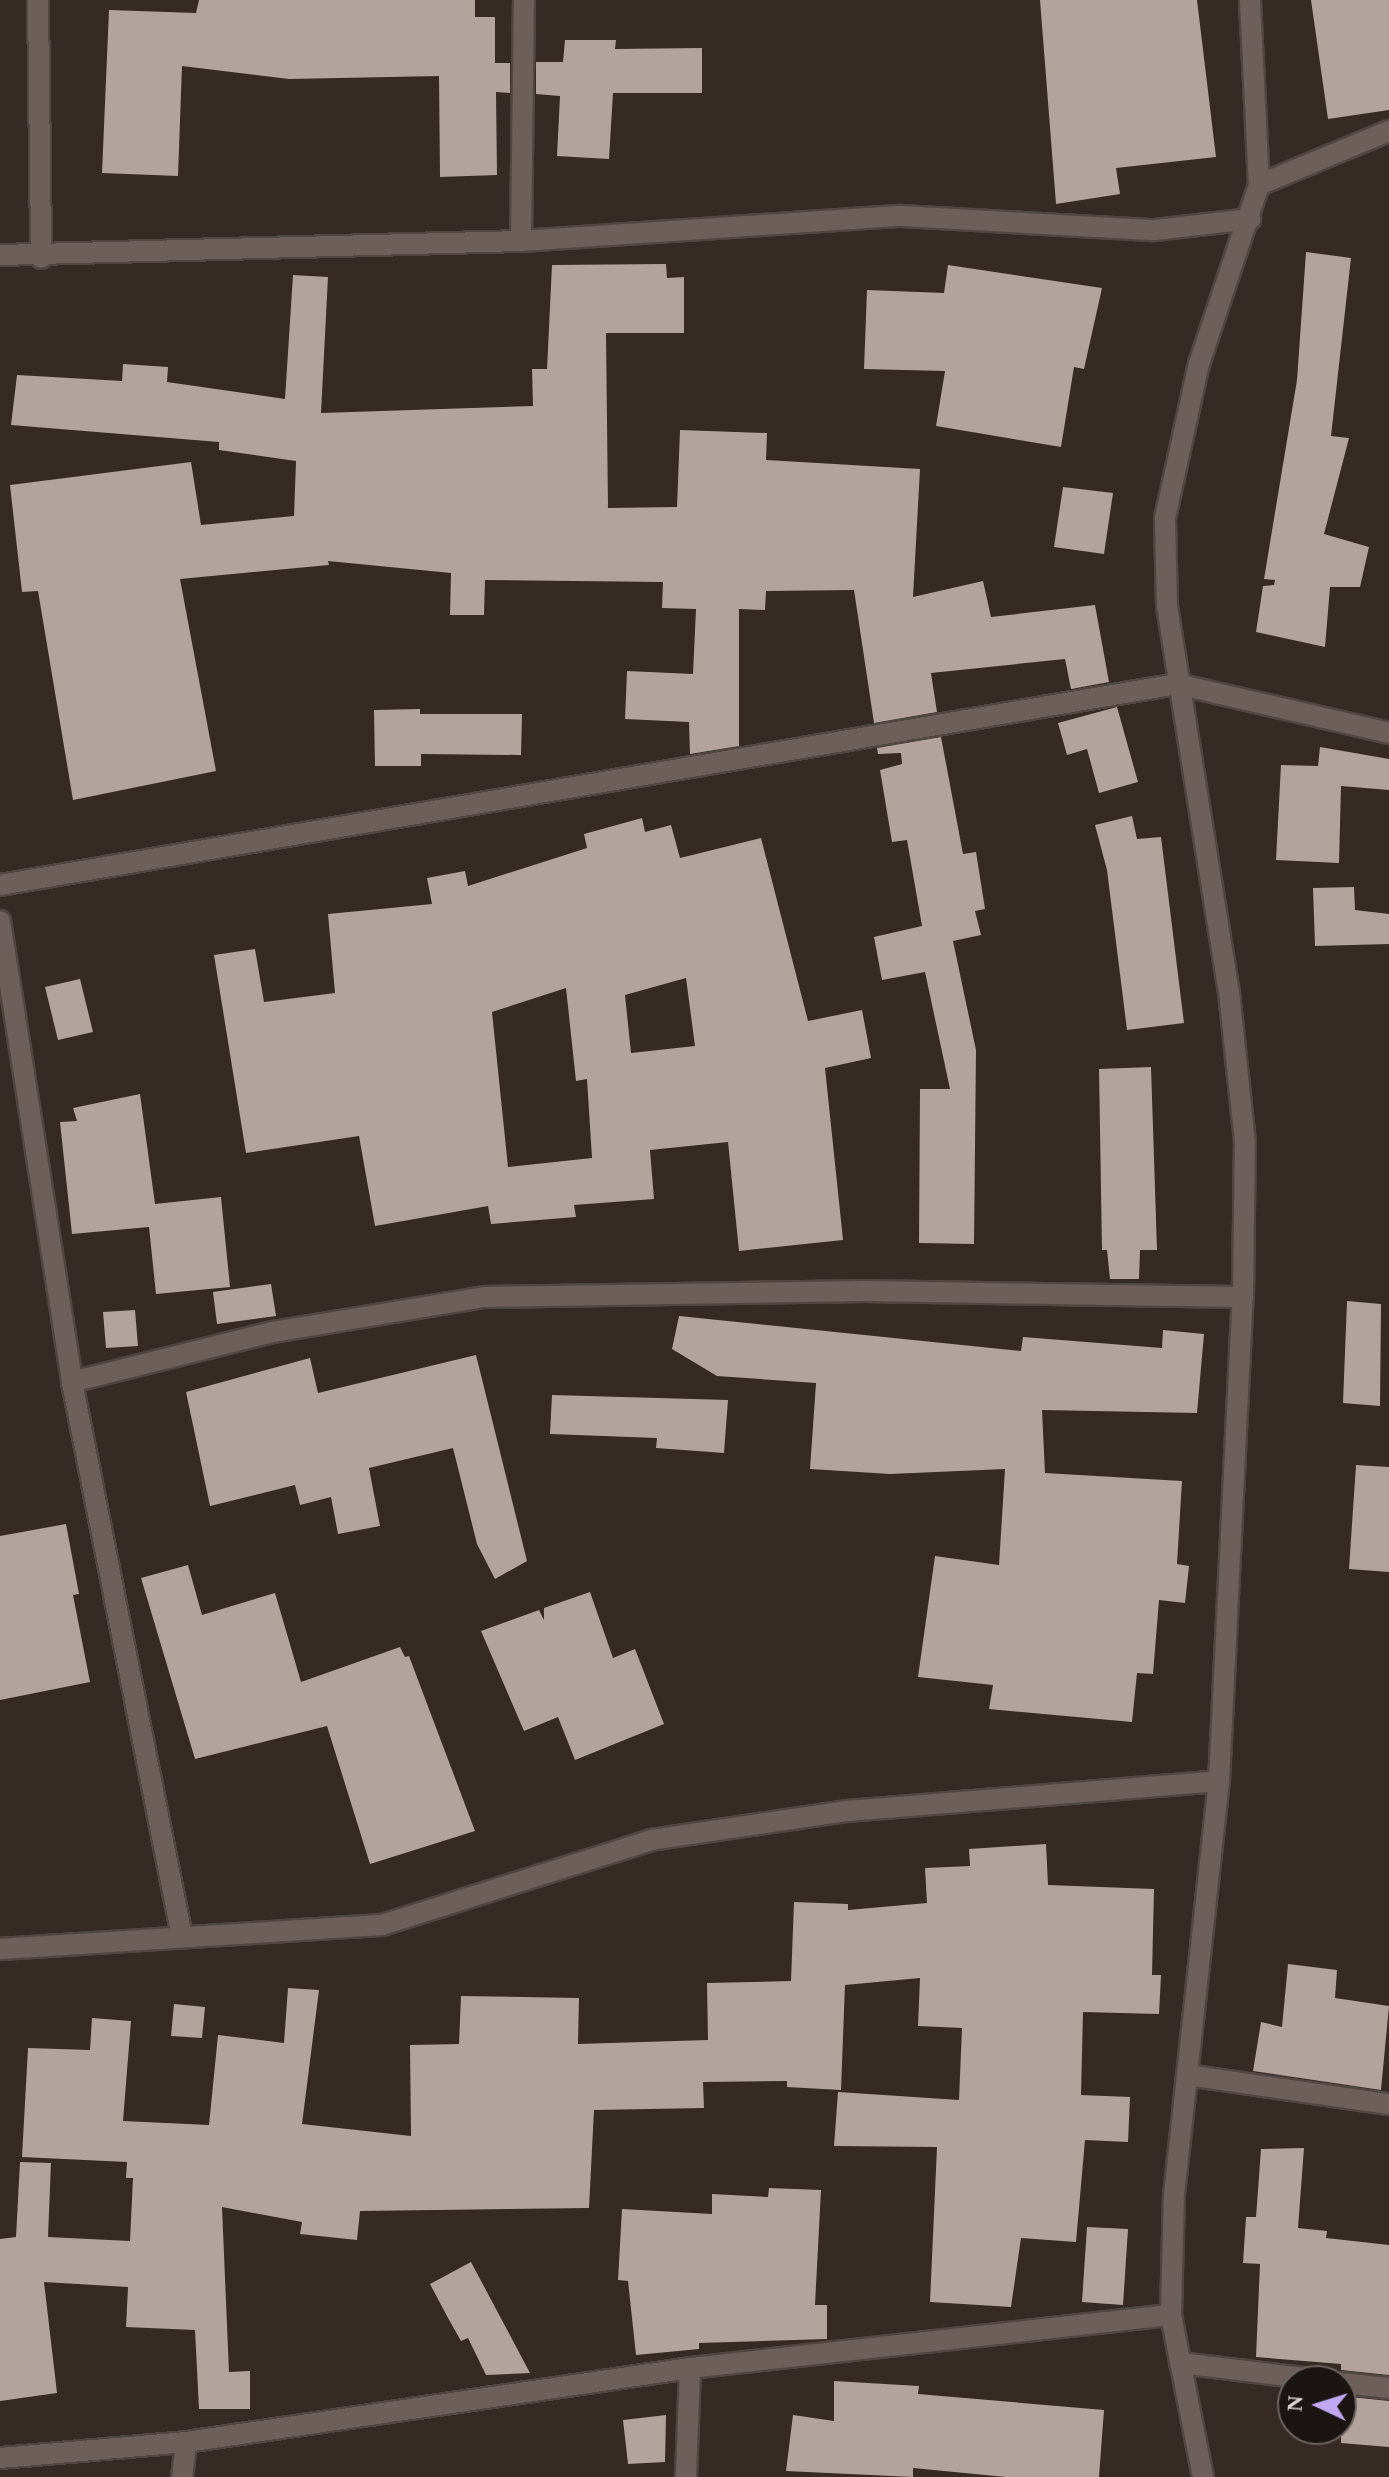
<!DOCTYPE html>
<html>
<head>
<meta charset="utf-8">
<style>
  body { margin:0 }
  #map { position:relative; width:1389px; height:2477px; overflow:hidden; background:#362a25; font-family:Georgia,serif }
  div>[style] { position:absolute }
  .building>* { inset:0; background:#b2a39d }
  .roads { filter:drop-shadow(2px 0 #504642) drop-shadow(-2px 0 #504642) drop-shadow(0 2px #504642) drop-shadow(0 -2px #504642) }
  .minor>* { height:20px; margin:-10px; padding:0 10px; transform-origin:10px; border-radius:10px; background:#6d5f5a }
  span { translate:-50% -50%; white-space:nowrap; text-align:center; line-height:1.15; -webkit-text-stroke:8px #1a1412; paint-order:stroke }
  .north { position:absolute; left:1277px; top:2365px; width:80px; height:80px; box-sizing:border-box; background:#1a1412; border:2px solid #6a6360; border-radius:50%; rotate:274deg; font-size:22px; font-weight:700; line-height:32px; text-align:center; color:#e1d9d5 }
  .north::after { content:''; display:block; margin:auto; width:28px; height:36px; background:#c1a8f3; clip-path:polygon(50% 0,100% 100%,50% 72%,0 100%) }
</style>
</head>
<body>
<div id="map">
  <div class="building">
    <div style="clip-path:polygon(199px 0,475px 0,475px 17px,495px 17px,495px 63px,510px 63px,510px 93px,496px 92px,497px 175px,440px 177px,439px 76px,289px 79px,182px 66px,178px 176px,102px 173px,109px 10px,196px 13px)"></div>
    <div style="clip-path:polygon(1040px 0,1197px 0,1216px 157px,1116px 168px,1120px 194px,1056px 204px)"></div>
    <div style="clip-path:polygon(1311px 0,1389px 0,1389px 110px,1328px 119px)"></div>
    <div style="clip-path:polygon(565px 40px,616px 40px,615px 49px,702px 48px,702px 93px,613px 93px,609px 159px,557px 156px,560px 96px,536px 94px,536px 62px,563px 62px)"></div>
    <div style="clip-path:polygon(1306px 252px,1351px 258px,1331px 436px,1349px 438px,1324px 534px,1369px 547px,1360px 587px,1330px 587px,1325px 647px,1256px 632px,1263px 586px,1274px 585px,1275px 580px,1264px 579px,1297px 380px)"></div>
    <div style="clip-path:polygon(666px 264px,667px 278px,684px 277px,684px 333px,606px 333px,608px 508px,677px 507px,680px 430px,767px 433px,766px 460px,920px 469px,913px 597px,983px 581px,991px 617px,1095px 605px,1109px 682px,1071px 689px,1065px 659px,931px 673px,937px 712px,874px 723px,854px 590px,766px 591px,765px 610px,739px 609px,739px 746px,690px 754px,689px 722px,625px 719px,627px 671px,693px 674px,696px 609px,662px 608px,663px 582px,485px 580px,484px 615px,450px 615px,451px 573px,328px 561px,329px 565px,180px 579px,216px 771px,73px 800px,38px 591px,22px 592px,10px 485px,191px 462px,201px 525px,294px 516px,296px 461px,219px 450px,219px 442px,11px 425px,17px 375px,122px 381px,123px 364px,168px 367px,167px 382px,285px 399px,293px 275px,328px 277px,321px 413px,533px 406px,532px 369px,547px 369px,552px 265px)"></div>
    <div style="clip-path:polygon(948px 265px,1102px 288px,1084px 369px,1074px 367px,1061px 447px,936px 426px,945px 371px,864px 369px,867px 290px,944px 293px)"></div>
    <div style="clip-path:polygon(1063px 487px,1113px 493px,1104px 554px,1054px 547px)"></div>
    <div style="clip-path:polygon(1117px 707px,1138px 782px,1099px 793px,1087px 749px,1067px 755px,1058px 723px)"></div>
    <div style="clip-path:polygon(420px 709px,420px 714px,522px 714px,521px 755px,421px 754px,421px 766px,375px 766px,374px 710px)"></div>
    <div style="clip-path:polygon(941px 737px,963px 854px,976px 852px,985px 909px,975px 911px,981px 935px,953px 941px,976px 1050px,974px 1244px,919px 1243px,920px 1089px,950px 1089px,925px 972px,882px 980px,874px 937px,922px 926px,907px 840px,892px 842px,880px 770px,902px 764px,901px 753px,878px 754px,877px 748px)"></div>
    <div style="clip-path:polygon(1320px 747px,1389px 759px,1389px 790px,1341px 786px,1339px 863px,1276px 860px,1281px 765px,1318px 766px)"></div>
    <div style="clip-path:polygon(1132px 816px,1137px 839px,1161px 837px,1184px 1023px,1127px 1030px,1107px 870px,1095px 825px)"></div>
    <div style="clip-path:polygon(evenodd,642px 818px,645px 832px,671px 825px,680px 858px,761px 838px,808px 1021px,862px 1010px,871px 1058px,825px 1068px,843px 1240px,739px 1251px,728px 1142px,650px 1150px,654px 1199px,574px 1205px,576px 1217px,491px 1224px,488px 1206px,375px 1226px,359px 1136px,246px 1153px,214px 955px,255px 949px,264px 1002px,335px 993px,328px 914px,432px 904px,427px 878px,465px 871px,468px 886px,587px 848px,584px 834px,642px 818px,686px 978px,695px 1046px,631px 1053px,625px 995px,686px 978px,642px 818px,566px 988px,576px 1081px,587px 1079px,592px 1158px,508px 1167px,492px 1012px,566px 988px)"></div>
    <div style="clip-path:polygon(1354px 887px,1355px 910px,1389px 914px,1389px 944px,1315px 946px,1313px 888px)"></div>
    <div style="clip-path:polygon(80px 979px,93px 1032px,58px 1040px,45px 987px)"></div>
    <div style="clip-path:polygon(1151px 1067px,1157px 1250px,1140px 1250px,1139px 1279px,1110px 1279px,1107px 1250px,1102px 1250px,1099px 1069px)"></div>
    <div style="clip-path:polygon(140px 1094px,155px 1204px,221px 1197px,230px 1287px,156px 1294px,149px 1227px,72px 1234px,60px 1122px,77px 1121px,73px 1108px)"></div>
    <div style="clip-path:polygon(271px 1284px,276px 1316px,217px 1324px,213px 1292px)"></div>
    <div style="clip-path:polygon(1347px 1301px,1381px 1304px,1380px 1406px,1343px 1403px)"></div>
    <div style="clip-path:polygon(135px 1310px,138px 1346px,106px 1348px,103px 1312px)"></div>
    <div style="clip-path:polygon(679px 1316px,1021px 1351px,1023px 1337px,1162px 1348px,1163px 1330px,1204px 1334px,1197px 1413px,1042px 1410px,1045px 1473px,1182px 1481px,1177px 1564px,1189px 1566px,1185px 1603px,1159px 1600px,1153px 1674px,1137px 1673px,1132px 1722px,989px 1709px,993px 1685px,918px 1677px,935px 1556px,999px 1565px,1005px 1469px,890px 1474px,810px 1469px,816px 1383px,717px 1376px,672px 1349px)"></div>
    <div style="clip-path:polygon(476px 1355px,527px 1561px,495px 1579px,477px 1544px,453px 1448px,369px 1468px,380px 1526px,338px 1534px,331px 1497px,300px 1505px,295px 1485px,210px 1506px,186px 1392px,310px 1358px,318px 1393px)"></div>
    <div style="clip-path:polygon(552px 1395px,728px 1400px,724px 1453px,656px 1448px,657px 1438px,550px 1434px)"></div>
    <div style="clip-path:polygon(1356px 1465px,1389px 1467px,1389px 1572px,1349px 1569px)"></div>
    <div style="clip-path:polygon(66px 1524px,79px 1594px,73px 1595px,90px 1682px,0 1700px,0 1536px)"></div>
    <div style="clip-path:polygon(188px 1565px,202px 1615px,275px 1593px,301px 1682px,400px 1647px,405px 1657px,409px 1656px,475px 1831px,370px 1864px,327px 1726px,195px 1759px,141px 1578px)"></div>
    <div style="clip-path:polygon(590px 1592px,613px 1658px,635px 1649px,664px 1724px,575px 1760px,558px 1717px,524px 1731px,481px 1631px,539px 1610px,544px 1620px,544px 1608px)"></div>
    <div style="clip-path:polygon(1046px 1844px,1048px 1885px,1154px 1889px,1152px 1975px,1161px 1975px,1159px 2014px,1083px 2012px,1081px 2095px,1130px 2097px,1128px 2142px,1085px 2140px,1076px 2242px,1021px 2238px,1011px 2307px,930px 2302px,937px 2147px,834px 2146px,838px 2092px,959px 2100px,962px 2028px,918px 2026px,920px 1978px,845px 1985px,841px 2090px,787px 2087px,787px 2081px,703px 2082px,704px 2108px,594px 2110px,589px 2208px,360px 2211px,357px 2240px,300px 2234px,302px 2222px,222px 2207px,229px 2372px,250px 2371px,250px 2409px,199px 2409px,195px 2330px,126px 2327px,128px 2287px,44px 2282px,57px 2393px,0 2401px,0 2239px,16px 2237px,20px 2162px,51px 2163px,48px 2237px,130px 2241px,133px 2178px,126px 2178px,127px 2162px,22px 2157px,28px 2048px,90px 2050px,92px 2018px,131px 2021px,123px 2121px,209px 2125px,218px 2035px,284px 2043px,288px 1988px,319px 1990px,302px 2124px,411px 2136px,410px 2045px,459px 2044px,461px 1996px,579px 1998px,578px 2044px,708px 2040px,707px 1983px,791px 1981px,794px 1902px,848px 1904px,848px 1910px,927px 1903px,925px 1868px,970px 1866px,969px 1849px)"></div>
    <div style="clip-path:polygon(1288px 1964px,1337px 1970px,1335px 1998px,1389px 2006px,1381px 2090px,1253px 2071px,1261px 2022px,1282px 2027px)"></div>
    <div style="clip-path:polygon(174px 2004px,205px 2007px,202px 2038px,171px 2036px)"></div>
    <div style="clip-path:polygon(1304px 2148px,1298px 2228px,1327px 2231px,1326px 2238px,1389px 2245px,1389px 2375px,1341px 2370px,1341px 2364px,1256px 2357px,1260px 2264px,1243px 2263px,1246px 2217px,1256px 2217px,1261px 2149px)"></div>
    <div style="clip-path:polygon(769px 2188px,821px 2190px,815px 2305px,827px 2305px,827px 2339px,699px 2343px,699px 2349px,636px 2355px,628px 2281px,618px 2280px,622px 2209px,712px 2214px,712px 2194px,768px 2197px)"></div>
    <div style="clip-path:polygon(1087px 2227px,1128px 2229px,1123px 2305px,1082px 2302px)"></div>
    <div style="clip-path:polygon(471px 2262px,530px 2373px,486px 2375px,468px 2338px,461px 2341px,448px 2318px,430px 2284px)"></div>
    <div style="clip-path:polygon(834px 2381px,919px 2386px,918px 2394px,1104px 2410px,1099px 2477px,1006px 2477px,913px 2468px,913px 2477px,786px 2471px,793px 2415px,834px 2421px)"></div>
    <div style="clip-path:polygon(1341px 2396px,1389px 2401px,1389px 2447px,1341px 2443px)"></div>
    <div style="clip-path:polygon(666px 2415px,665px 2462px,628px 2464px,623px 2420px)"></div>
  </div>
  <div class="roads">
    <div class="minor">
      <div style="left:38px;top:0;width:258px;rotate:89.3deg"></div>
      <div style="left:1259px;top:185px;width:141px;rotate:-22.6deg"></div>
      <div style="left:521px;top:241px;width:241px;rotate:-89.3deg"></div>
      <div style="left:0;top:255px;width:521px;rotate:-1.54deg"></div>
      <div style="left:521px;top:241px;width:381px;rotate:-3.8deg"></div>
      <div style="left:901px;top:216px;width:254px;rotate:3.2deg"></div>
      <div style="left:1155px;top:230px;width:96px;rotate:-6.6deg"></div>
      <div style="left:0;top:885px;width:1194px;rotate:-9.69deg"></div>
      <div style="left:1177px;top:684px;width:218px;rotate:13deg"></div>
      <div style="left:0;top:921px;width:467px;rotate:81.1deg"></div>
      <div style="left:72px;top:1382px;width:566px;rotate:78.79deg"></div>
      <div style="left:72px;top:1382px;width:207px;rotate:-14deg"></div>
      <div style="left:273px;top:1332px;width:215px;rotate:-9.4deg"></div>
      <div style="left:485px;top:1297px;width:379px;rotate:-0.9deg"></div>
      <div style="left:864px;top:1291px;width:379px;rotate:0.9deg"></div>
      <div style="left:0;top:1949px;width:383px;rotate:-3.6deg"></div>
      <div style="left:382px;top:1925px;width:282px;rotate:-17.5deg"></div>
      <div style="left:651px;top:1840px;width:199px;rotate:-8.4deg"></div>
      <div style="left:848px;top:1811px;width:372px;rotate:-4.6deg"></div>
      <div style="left:1187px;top:2075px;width:204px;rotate:8.2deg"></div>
      <div style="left:1180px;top:2363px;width:149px;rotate:6.9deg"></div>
      <div style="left:1341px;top:2383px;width:48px;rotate:5.9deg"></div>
      <div style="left:0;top:2458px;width:187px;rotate:-4.9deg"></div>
      <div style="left:186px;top:2442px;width:509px;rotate:-8.35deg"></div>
      <div style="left:182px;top:2477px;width:35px;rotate:-83deg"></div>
      <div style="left:686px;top:2477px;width:109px;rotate:-87.9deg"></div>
      <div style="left:690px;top:2368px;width:484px;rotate:-6.3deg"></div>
      <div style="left:1203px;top:2477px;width:165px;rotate:-101.2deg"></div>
      <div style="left:1171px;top:2315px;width:120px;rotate:-88.6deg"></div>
      <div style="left:1174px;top:2195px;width:416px;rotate:-83.8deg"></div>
      <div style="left:1219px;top:1781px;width:485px;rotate:-87.2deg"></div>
      <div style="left:1243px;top:1297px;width:155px;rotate:-89.3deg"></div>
      <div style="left:1245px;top:1142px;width:150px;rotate:-96.1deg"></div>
      <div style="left:1229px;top:993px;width:391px;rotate:-99.1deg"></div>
      <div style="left:1167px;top:607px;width:89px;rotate:-91.3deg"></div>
      <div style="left:1165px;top:518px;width:158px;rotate:-77.6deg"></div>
      <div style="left:1199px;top:364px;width:189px;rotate:-71.5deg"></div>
      <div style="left:1259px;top:185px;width:185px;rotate:-92.8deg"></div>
    </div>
  </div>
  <div class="north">N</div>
</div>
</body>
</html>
